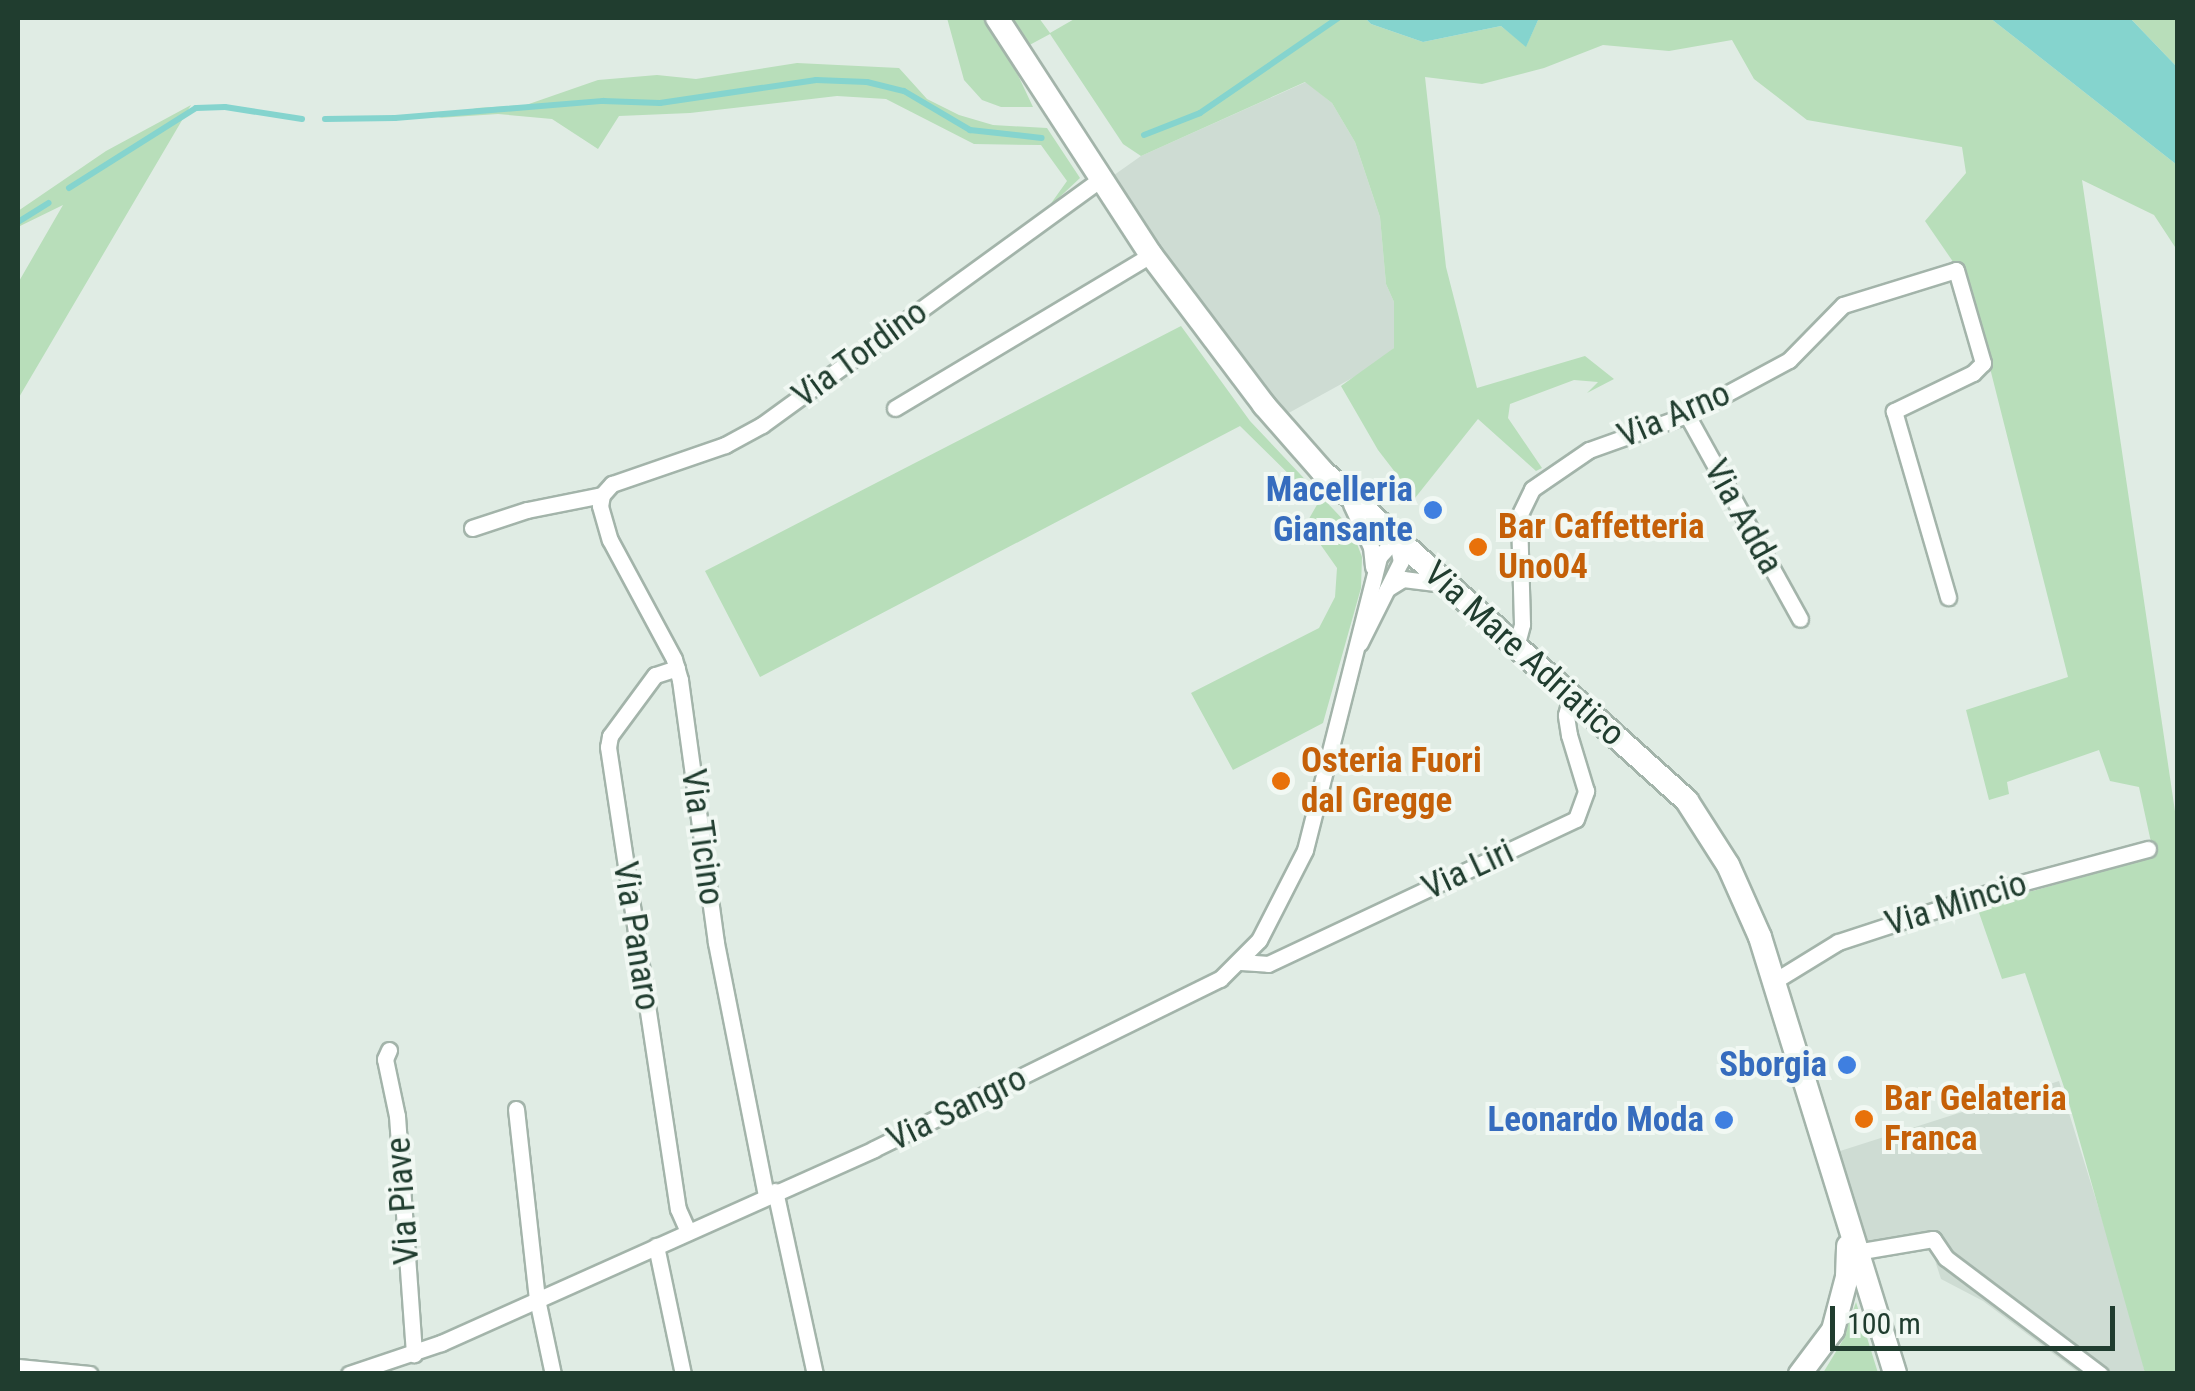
<!DOCTYPE html>
<html>
<head>
<meta charset="utf-8">
<style>
  body { margin:0 }
  #map { position:relative; width:2195px; height:1391px; overflow:hidden; background:#e0ece4; font-family:"Roboto Condensed",sans-serif }
  div>[style] { position:absolute }
  .built>* { inset:0; background:#cedcd3 }
  .green>* { inset:0; background:#b8deba }
  .water>* { inset:0; background:#85d4ce }
  .stream>* { height:6px; margin:-3px; padding:0 3px; transform-origin:3px; border-radius:3px; background:#85d4ce }
  .roads { filter:drop-shadow(2px 0 #a3b4aa) drop-shadow(-2px 0 #a3b4aa) drop-shadow(0 2px #a3b4aa) drop-shadow(0 -2px #a3b4aa) }
  .street>* { height:15px; margin:-7.5px; padding:0 7.5px; transform-origin:7.5px; border-radius:7.5px; background:#fff }
  .secondary>* { height:22px; margin:-11px; padding:0 11px; transform-origin:11px; border-radius:11px; background:#fff }
  .dots>* { width:28px; height:28px; translate:-50% -50%; box-sizing:border-box; border:5px solid #f1f8f3; border-radius:50% }
  span { translate:-50% -50%; white-space:nowrap; text-align:center; line-height:1.15; -webkit-text-stroke:8px #f1f8f3; paint-order:stroke }
  .street-label { font-size:35px; color:#203d2f }
  .shop-label { font-size:35px; color:#366cbe; font-weight:700 }
  .right { translate:-100% -50%; text-align:right }
  .food-label { font-size:35px; color:#c56008; font-weight:700 }
  .left { translate:0 -50%; text-align:left }
  .frame { position:absolute; inset:0; border:20px solid #203d2f; pointer-events:none }
  .scale { position:absolute; left:1830px; top:1306px; width:285px; height:45px; box-sizing:border-box; border:5px solid #203d2f; border-top:0; padding-left:12px; font-size:30px; line-height:35px; white-space:nowrap; color:#203d2f; -webkit-text-stroke:8px #f1f8f3; paint-order:stroke }
</style>
</head>
<body>
<div id="map">
  <div class="built">
    <div style="clip-path:polygon(1306px 82px,1332px 103px,1355px 142px,1380px 217px,1386px 284px,1394px 302px,1394px 348px,1374px 366px,1285px 415px,1107px 180px,1141px 156px)"></div>
    <div style="clip-path:polygon(2059px 1081px,2132px 1315px,2145px 1373px,2079px 1373px,1983px 1301px,1941px 1279px,1929px 1242px,1871px 1261px,1837px 1152px)"></div>
  </div>
  <div class="green">
    <div style="clip-path:polygon(947px 18px,1039px 18px,1050px 33px,1076px 18px,1365px 18px,1371px 24px,1423px 42px,1501px 26px,1526px 46px,1539px 18px,1990px 18px,2177px 165px,2177px 250px,2154px 215px,2082px 180px,2177px 825px,2177px 1373px,2145px 1373px,2067px 1096px,2025px 973px,2002px 979px,1977px 907px,2154px 856px,2139px 787px,2110px 781px,2099px 750px,2007px 782px,2009px 794px,1989px 800px,1966px 710px,2068px 677px,1969px 285px,1925px 221px,1966px 173px,1962px 147px,1807px 120px,1754px 79px,1732px 40px,1669px 51px,1603px 45px,1544px 68px,1482px 84px,1425px 77px,1446px 267px,1477px 388px,1585px 356px,1614px 379px,1587px 393px,1598px 382px,1574px 380px,1510px 404px,1508px 418px,1542px 468px,1536px 471px,1478px 419px,1415px 498px,1378px 450px,1341px 386px,1394px 348px,1394px 302px,1386px 284px,1380px 217px,1355px 142px,1332px 103px,1305px 82px,1141px 156px,1123px 144px,1050px 34px,1009px 56px,1033px 107px,1001px 107px,982px 100px,964px 80px)"></div>
    <div style="clip-path:polygon(2130px 18px,2177px 18px,2177px 67px)"></div>
    <div style="clip-path:polygon(797px 63px,899px 68px,927px 99px,959px 115px,993px 125px,1047px 128px,1080px 178px,1047px 209px,1067px 181px,1041px 145px,974px 144px,886px 99px,837px 96px,690px 113px,619px 116px,598px 149px,552px 119px,498px 114px,438px 118px,477px 108px,526px 105px,598px 80px,657px 75px,696px 79px)"></div>
    <div style="clip-path:polygon(191px 105px,18px 399px,18px 283px,63px 205px,18px 227px,18px 211px,106px 151px)"></div>
    <div style="clip-path:polygon(1181px 326px,1250px 421px,1351px 528px,1362px 557px,1361px 588px,1323px 723px,1233px 770px,1191px 693px,1319px 628px,1335px 597px,1337px 568px,1306px 524px,1318px 503px,1240px 426px,760px 677px,705px 571px)"></div>
    <div style="clip-path:polygon(1856px 1302px,1878px 1373px,1823px 1373px,1843px 1340px)"></div>
  </div>
  <div class="water">
    <div style="clip-path:polygon(1365px 18px,1539px 18px,1526px 47px,1501px 26px,1423px 42px,1371px 24px)"></div>
    <div style="clip-path:polygon(1990px 18px,2130px 18px,2177px 67px,2177px 165px)"></div>
  </div>
  <div class="stream">
    <div style="left:325px;top:119px;width:70px;rotate:-0.8deg"></div>
    <div style="left:395px;top:118px;width:209px;rotate:-4.7deg"></div>
    <div style="left:603px;top:101px;width:57px;rotate:2deg"></div>
    <div style="left:660px;top:103px;width:158px;rotate:-8.4deg"></div>
    <div style="left:816px;top:80px;width:51px;rotate:2.2deg"></div>
    <div style="left:867px;top:82px;width:38px;rotate:14deg"></div>
    <div style="left:904px;top:91px;width:77px;rotate:30.6deg"></div>
    <div style="left:970px;top:130px;width:72px;rotate:6.3deg"></div>
    <div style="left:1144px;top:135px;width:60px;rotate:-21.4deg"></div>
    <div style="left:1200px;top:113px;width:168px;rotate:-34.5deg"></div>
    <div style="left:69px;top:188px;width:150px;rotate:-32.2deg"></div>
    <div style="left:196px;top:108px;width:29px;rotate:-2deg"></div>
    <div style="left:225px;top:107px;width:78px;rotate:8.9deg"></div>
    <div style="left:18px;top:222px;width:36px;rotate:-32deg"></div>
  </div>
  <div class="roads">
    <div class="street">
      <div style="left:895px;top:408px;width:298px;rotate:-30.9deg"></div>
      <div style="left:1687px;top:415px;width:233px;rotate:61deg"></div>
      <div style="left:602px;top:495px;width:11px;rotate:100deg"></div>
      <div style="left:600px;top:506px;width:35px;rotate:74deg"></div>
      <div style="left:610px;top:540px;width:135px;rotate:61.7deg"></div>
      <div style="left:674px;top:659px;width:22px;rotate:74deg"></div>
      <div style="left:680px;top:680px;width:265px;rotate:82.2deg"></div>
      <div style="left:716px;top:943px;width:257px;rotate:78.8deg"></div>
      <div style="left:602px;top:495px;width:15px;rotate:-48deg"></div>
      <div style="left:612px;top:484px;width:120px;rotate:-19deg"></div>
      <div style="left:725px;top:445px;width:42px;rotate:-28.4deg"></div>
      <div style="left:762px;top:425px;width:419px;rotate:-36deg"></div>
      <div style="left:1351px;top:504px;width:47px;rotate:65.1deg"></div>
      <div style="left:1371px;top:547px;width:20px;rotate:84deg"></div>
      <div style="left:472px;top:528px;width:58px;rotate:-18.1deg"></div>
      <div style="left:527px;top:510px;width:76px;rotate:-11.3deg"></div>
      <div style="left:1387px;top:589px;width:19px;rotate:-32deg"></div>
      <div style="left:1403px;top:579px;width:41px;rotate:7deg"></div>
      <div style="left:1516px;top:647px;width:24px;rotate:-75deg"></div>
      <div style="left:1522px;top:624px;width:108px;rotate:-91.6deg"></div>
      <div style="left:1519px;top:516px;width:30px;rotate:-64deg"></div>
      <div style="left:1532px;top:489px;width:69px;rotate:-34.4deg"></div>
      <div style="left:1589px;top:450px;width:104px;rotate:-19.7deg"></div>
      <div style="left:1687px;top:415px;width:116px;rotate:-28.3deg"></div>
      <div style="left:1789px;top:360px;width:77px;rotate:-45.5deg"></div>
      <div style="left:1843px;top:305px;width:118px;rotate:-17.2deg"></div>
      <div style="left:1956px;top:270px;width:97px;rotate:73.8deg"></div>
      <div style="left:1983px;top:363px;width:14px;rotate:135deg"></div>
      <div style="left:1973px;top:373px;width:88px;rotate:154.3deg"></div>
      <div style="left:1894px;top:411px;width:194px;rotate:73.8deg"></div>
      <div style="left:677px;top:668px;width:23px;rotate:162deg"></div>
      <div style="left:655px;top:675px;width:76px;rotate:126.4deg"></div>
      <div style="left:610px;top:736px;width:11px;rotate:100deg"></div>
      <div style="left:608px;top:747px;width:467px;rotate:81.4deg"></div>
      <div style="left:678px;top:1209px;width:24px;rotate:66deg"></div>
      <div style="left:1241px;top:962px;width:27px;rotate:4deg"></div>
      <div style="left:1268px;top:964px;width:340px;rotate:-25.2deg"></div>
      <div style="left:1576px;top:819px;width:30px;rotate:-70deg"></div>
      <div style="left:1586px;top:791px;width:59px;rotate:-106.9deg"></div>
      <div style="left:1569px;top:735px;width:20px;rotate:-99deg"></div>
      <div style="left:1566px;top:715px;width:20px;rotate:-75deg"></div>
      <div style="left:1773px;top:982px;width:76px;rotate:-31.6deg"></div>
      <div style="left:1838px;top:942px;width:177px;rotate:-18.1deg"></div>
      <div style="left:2006px;top:887px;width:147px;rotate:-15deg"></div>
      <div style="left:389px;top:1050px;width:10px;rotate:114deg"></div>
      <div style="left:385px;top:1059px;width:58px;rotate:78.1deg"></div>
      <div style="left:397px;top:1116px;width:239px;rotate:85.9deg"></div>
      <div style="left:516px;top:1109px;width:191px;rotate:83.7deg"></div>
      <div style="left:537px;top:1299px;width:77px;rotate:78deg"></div>
      <div style="left:775px;top:1191px;width:187px;rotate:77.7deg"></div>
      <div style="left:656px;top:1246px;width:131px;rotate:78.1deg"></div>
      <div style="left:1856px;top:1252px;width:78px;rotate:-9.6deg"></div>
      <div style="left:1933px;top:1239px;width:23px;rotate:56deg"></div>
      <div style="left:1946px;top:1258px;width:193px;rotate:37deg"></div>
      <div style="left:18px;top:1367px;width:72px;rotate:5.6deg"></div>
      <div style="left:349px;top:1374px;width:97px;rotate:-18.6deg"></div>
      <div style="left:441px;top:1343px;width:474px;rotate:-24.1deg"></div>
      <div style="left:874px;top:1149px;width:386px;rotate:-26.2deg"></div>
      <div style="left:1220px;top:979px;width:55px;rotate:-45deg"></div>
      <div style="left:1259px;top:940px;width:101px;rotate:-62.9deg"></div>
      <div style="left:1305px;top:850px;width:302px;rotate:-75.8deg"></div>
      <div style="left:1379px;top:557px;width:25px;rotate:-48deg"></div>
      <div style="left:1396px;top:538px;width:24px;rotate:78deg"></div>
      <div style="left:1401px;top:561px;width:92px;rotate:116.6deg"></div>
    </div>
    <div class="secondary">
      <div style="left:997px;top:18px;width:283px;rotate:57deg"></div>
      <div style="left:1151px;top:255px;width:188px;rotate:53deg"></div>
      <div style="left:1264px;top:405px;width:88px;rotate:48.7deg"></div>
      <div style="left:1322px;top:471px;width:492px;rotate:42.1deg"></div>
      <div style="left:1687px;top:801px;width:76px;rotate:57.4deg"></div>
      <div style="left:1728px;top:865px;width:79px;rotate:66deg"></div>
      <div style="left:1760px;top:937px;width:457px;rotate:72.8deg"></div>
      <div style="left:1800px;top:1374px;width:55px;rotate:-53.1deg"></div>
      <div style="left:1833px;top:1330px;width:55px;rotate:-75.2deg"></div>
      <div style="left:1847px;top:1277px;width:31px;rotate:-88deg"></div>
    </div>
  </div>
  <div class="dots">
    <div style="left:1433px;top:510px;background:#3f7fe0"></div>
    <div style="left:1478px;top:547px;background:#e8710a"></div>
    <div style="left:1281px;top:781px;background:#e8710a"></div>
    <div style="left:1847px;top:1065px;background:#3f7fe0"></div>
    <div style="left:1864px;top:1119px;background:#e8710a"></div>
    <div style="left:1724px;top:1120px;background:#3f7fe0"></div>
  </div>
  <div class="street-label">
    <span style="left:860px;top:354px;rotate:-36deg">Via Tordino</span>
    <span style="left:1674px;top:415px;rotate:-23deg">Via Arno</span>
    <span style="left:1743px;top:517px;rotate:61deg">Via Adda</span>
    <span style="left:1524px;top:654px;rotate:42deg">Via Mare Adriatico</span>
    <span style="left:702px;top:837px;rotate:82deg">Via Ticino</span>
    <span style="left:1468px;top:870px;rotate:-25deg">Via Liri</span>
    <span style="left:1956px;top:904px;rotate:-17deg">Via Mincio</span>
    <span style="left:636px;top:936px;rotate:81deg">Via Panaro</span>
    <span style="left:957px;top:1109px;rotate:-26deg">Via Sangro</span>
    <span style="left:403px;top:1201px;rotate:-94deg">Via Piave</span>
  </div>
  <div class="shop-label">
    <span class="right" style="left:1413px;top:510px">Macelleria<br>Giansante</span>
    <span class="right" style="left:1827px;top:1065px">Sborgia</span>
    <span class="right" style="left:1704px;top:1120px">Leonardo Moda</span>
  </div>
  <div class="food-label">
    <span class="left" style="left:1498px;top:547px">Bar Caffetteria<br>Uno04</span>
    <span class="left" style="left:1301px;top:781px">Osteria Fuori<br>dal Gregge</span>
    <span class="left" style="left:1884px;top:1119px">Bar Gelateria<br>Franca</span>
  </div>
  <div class="frame"></div>
  <div class="scale">100 m</div>
</div>
</body>
</html>
